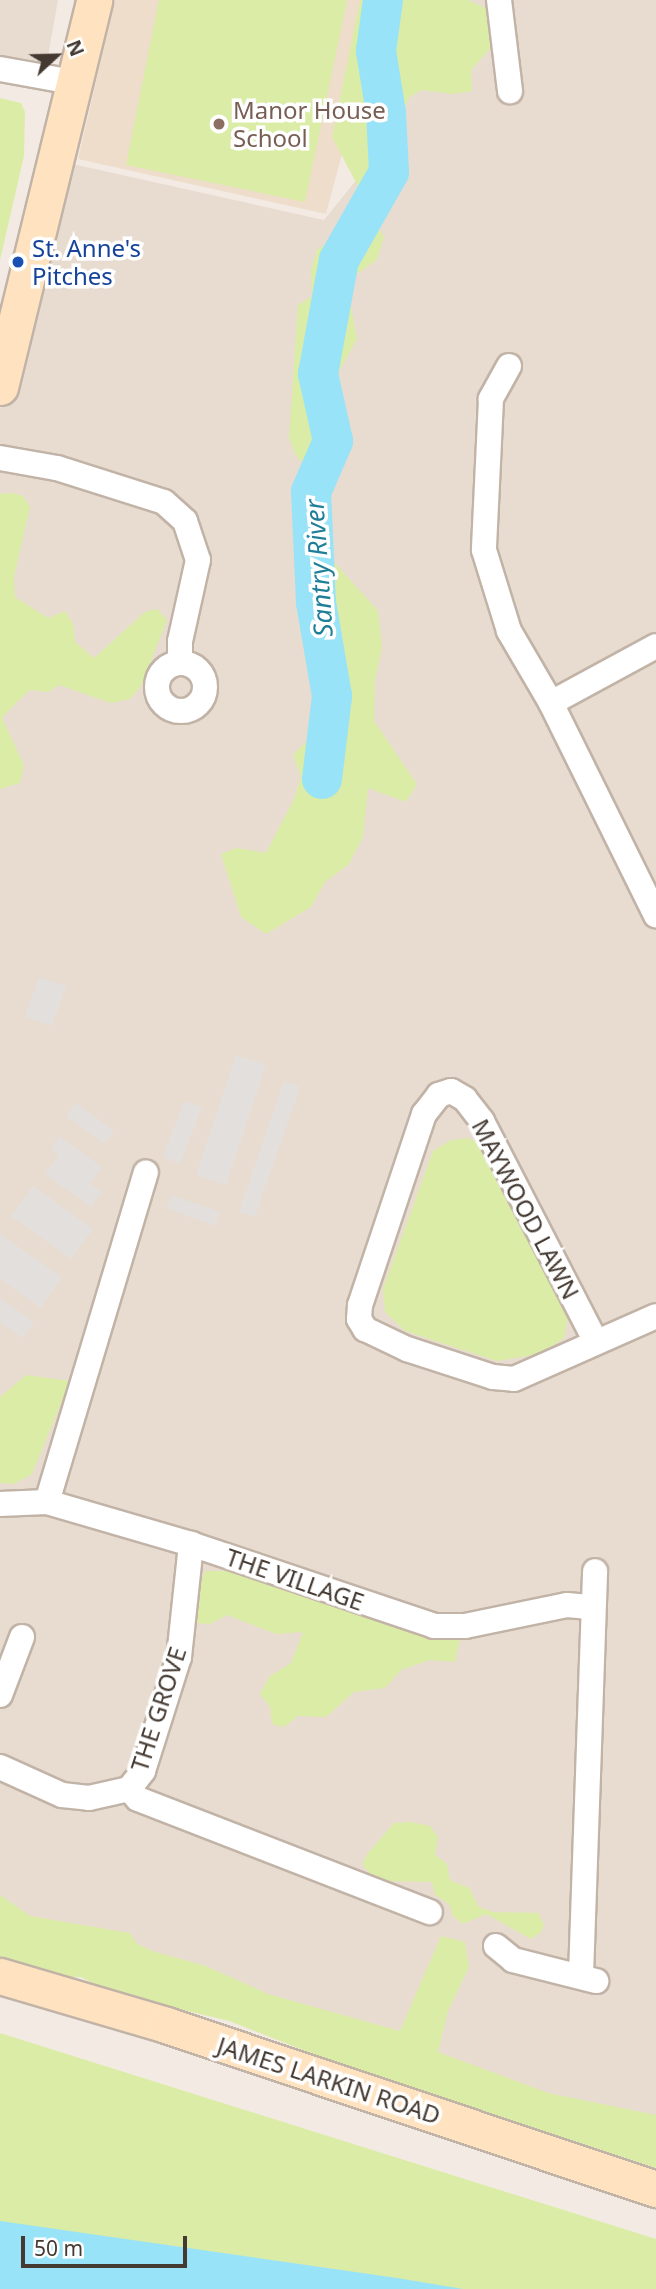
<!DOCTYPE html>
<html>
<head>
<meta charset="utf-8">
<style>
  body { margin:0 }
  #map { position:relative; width:656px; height:2289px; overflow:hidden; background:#f3ebe3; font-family:"Noto Sans",sans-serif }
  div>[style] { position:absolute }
  .residential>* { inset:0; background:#e8dcd0 }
  .education>* { inset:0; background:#eeddcb }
  .green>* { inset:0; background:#dbeca7 }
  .parking>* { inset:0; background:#e3dfdc }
  .water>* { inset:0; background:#98e3f7 }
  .river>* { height:40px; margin:-20px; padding:0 20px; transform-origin:20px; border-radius:20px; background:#98e3f7 }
  .roads { filter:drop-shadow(2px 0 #c2b3a7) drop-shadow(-2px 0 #c2b3a7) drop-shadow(0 2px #c2b3a7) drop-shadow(0 -2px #c2b3a7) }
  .street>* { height:24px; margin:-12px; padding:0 12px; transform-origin:12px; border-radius:12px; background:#fff }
  .street>.ring { margin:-12px; padding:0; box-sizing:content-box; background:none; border:24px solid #fff; border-radius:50% }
  .secondary>* { height:35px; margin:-17.5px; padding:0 17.5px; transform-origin:17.5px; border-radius:17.5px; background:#ffe3c1 }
  .dots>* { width:19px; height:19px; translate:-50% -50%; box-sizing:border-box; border:4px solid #fff; border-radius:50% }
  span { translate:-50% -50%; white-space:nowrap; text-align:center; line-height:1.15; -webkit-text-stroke:7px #fff; paint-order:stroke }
  .education-label { font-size:24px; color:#785e54 }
  .left { translate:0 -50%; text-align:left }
  .transit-label { font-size:24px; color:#164399 }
  .street-label { font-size:24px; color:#453a32 }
  .water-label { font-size:26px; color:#1f7e98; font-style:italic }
  .north { position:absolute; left:21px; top:21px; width:70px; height:70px; -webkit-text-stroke:5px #fff; paint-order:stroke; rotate:68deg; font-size:19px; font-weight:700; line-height:28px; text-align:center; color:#453a32 }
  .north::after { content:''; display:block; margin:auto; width:24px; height:32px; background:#453a32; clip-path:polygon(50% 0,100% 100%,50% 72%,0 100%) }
  .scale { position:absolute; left:21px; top:2236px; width:166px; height:32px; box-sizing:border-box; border:4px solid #453a32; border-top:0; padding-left:9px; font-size:21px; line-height:24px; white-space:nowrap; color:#453a32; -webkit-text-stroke:5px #fff; paint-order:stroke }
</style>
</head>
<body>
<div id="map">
  <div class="residential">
    <div style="clip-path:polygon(0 0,58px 0,47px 62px,0 55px)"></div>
    <div style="clip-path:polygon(383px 0,656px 0,656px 2143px,0 1929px,0 409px,68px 163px,324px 220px,370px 163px)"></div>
  </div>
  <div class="education">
    <div style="clip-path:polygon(115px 0,383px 0,326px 214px,78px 159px)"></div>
  </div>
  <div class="green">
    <div style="clip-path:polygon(159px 0,347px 0,305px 202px,126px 165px)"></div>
    <div style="clip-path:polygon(360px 0,468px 0,490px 10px,493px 28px,490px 49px,471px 70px,472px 91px,452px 94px,421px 90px,410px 97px,399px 117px,401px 156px,386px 194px,364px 198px,332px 137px)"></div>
    <div style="clip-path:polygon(0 98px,21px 103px,25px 112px,24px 156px,0 260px)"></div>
    <div style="clip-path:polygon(379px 229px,384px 237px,377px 260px,355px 275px,349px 297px,357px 339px,333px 382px,341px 442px,333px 468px,310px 469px,296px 456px,289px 438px,298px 305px,312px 296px,311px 270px,317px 250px,337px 236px)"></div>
    <div style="clip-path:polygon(13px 493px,23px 496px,30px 507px,14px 577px,15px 597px,48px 618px,65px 611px,73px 624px,75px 642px,94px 658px,145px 612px,157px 609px,167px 620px,141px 686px,130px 699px,111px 703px,59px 685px,48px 692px,30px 690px,16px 703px,2px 718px,24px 765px,20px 783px,0 789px,0 494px)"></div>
    <div style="clip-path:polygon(335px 563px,378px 611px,382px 647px,375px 680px,374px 721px,417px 784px,406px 802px,368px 788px,363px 837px,349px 864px,325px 882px,311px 907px,266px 934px,241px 917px,221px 854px,237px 848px,266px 853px,293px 801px,301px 777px,293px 755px,310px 738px,307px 732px,322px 703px,318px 652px,311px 634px,312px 602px,305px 587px,309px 567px)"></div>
    <div style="clip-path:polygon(468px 1138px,482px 1145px,569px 1310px,564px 1338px,540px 1354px,497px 1361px,405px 1331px,385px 1312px,383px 1289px,433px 1151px,451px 1140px)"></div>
    <div style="clip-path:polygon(26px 1375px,70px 1381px,32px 1474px,14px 1484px,0 1483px,0 1397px)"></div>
    <div style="clip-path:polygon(205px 1571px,235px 1571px,461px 1635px,455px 1662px,430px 1660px,401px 1670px,385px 1688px,354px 1692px,326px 1717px,298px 1716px,284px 1727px,272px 1724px,270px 1707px,260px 1694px,269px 1677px,291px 1663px,303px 1632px,276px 1634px,227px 1615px,210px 1624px,195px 1623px,192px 1610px)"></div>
    <div style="clip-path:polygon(411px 1822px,430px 1826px,438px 1837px,435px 1855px,447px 1864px,450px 1880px,469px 1888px,479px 1907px,493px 1912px,538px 1913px,544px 1925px,541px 1932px,531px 1939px,486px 1914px,463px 1924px,453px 1916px,449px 1904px,435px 1895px,432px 1882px,386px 1881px,371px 1875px,362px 1864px,368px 1853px,394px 1823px)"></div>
    <div style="clip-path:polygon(0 1895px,30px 1916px,130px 1933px,136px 1943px,152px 1951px,206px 1966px,268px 1994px,400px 2031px,441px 1936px,465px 1942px,469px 1967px,448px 2011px,438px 2052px,548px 2093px,656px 2115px,656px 2168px,344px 2066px,229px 2021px,112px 1993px,81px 1977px,56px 1977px,15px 1965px,0 1957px)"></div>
    <div style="clip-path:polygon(0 2033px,656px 2239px,656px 2289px,0 2289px)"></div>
  </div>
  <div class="parking">
    <div style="clip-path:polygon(39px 977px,66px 986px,52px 1026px,25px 1017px)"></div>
    <div style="clip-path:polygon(236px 1055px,266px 1065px,226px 1185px,196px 1175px)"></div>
    <div style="clip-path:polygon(284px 1081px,300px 1087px,255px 1217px,239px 1212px)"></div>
    <div style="clip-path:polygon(184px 1101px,202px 1107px,180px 1164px,163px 1157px)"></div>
    <div style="clip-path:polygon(76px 1103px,114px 1131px,105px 1144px,66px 1116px)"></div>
    <div style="clip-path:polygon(59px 1136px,102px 1167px,90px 1184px,102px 1192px,91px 1207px,45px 1174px,59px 1155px,51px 1148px)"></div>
    <div style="clip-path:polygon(33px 1186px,93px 1229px,71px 1259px,11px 1216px)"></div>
    <div style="clip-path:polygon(172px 1195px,220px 1212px,215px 1226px,166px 1208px)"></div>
    <div style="clip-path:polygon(0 1234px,62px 1277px,41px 1308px,0 1279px)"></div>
    <div style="clip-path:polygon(0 1298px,34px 1322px,23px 1338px,0 1322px)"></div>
  </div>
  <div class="water">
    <div style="clip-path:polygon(0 2221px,397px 2278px,463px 2289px,0 2289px)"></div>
  </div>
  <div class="river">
    <div style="left:322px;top:779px;width:84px;rotate:-83.1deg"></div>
    <div style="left:332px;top:696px;width:95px;rotate:-99.7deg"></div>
    <div style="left:316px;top:602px;width:110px;rotate:-92.6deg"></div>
    <div style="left:311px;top:492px;width:56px;rotate:-66.7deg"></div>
    <div style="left:333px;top:441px;width:69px;rotate:-102.6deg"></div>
    <div style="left:318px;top:374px;width:116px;rotate:-79.6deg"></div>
    <div style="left:339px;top:260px;width:101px;rotate:-60.4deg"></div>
    <div style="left:389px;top:172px;width:59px;rotate:-92.9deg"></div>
    <div style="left:386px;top:113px;width:63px;rotate:-99.2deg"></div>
    <div style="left:376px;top:51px;width:51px;rotate:-82.2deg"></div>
  </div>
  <div class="roads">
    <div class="street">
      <div style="left:499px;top:0;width:92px;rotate:83.1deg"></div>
      <div style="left:0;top:69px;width:73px;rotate:10.2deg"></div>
      <div style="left:509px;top:366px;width:38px;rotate:119deg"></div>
      <div style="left:491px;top:399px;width:151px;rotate:92.7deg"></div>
      <div style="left:484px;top:550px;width:85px;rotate:72.8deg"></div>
      <div style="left:509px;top:631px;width:83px;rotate:59.7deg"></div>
      <div style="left:551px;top:703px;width:237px;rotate:63.7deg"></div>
      <div style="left:0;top:458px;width:58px;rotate:10deg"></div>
      <div style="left:57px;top:468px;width:112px;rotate:17.6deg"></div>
      <div style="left:164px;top:502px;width:28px;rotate:42deg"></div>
      <div style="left:185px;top:521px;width:41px;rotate:71.6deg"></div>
      <div style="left:198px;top:560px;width:83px;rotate:102.5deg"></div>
      <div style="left:180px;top:641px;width:21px;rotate:90deg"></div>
      <div class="ring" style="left:157px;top:663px;width:24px;height:24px"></div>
      <div style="left:551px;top:703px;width:119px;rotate:-28.5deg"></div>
      <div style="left:596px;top:1342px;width:249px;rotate:-117.3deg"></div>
      <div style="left:482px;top:1121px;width:28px;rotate:-128deg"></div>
      <div style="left:465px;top:1099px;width:16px;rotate:-150deg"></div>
      <div style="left:451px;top:1091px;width:13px;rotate:162deg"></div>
      <div style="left:439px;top:1095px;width:24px;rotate:128deg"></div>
      <div style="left:424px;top:1114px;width:201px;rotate:108.5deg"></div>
      <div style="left:360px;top:1305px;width:14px;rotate:94deg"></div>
      <div style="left:359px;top:1319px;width:12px;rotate:59deg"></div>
      <div style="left:365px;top:1329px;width:47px;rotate:25.5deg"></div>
      <div style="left:407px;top:1349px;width:90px;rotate:18deg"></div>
      <div style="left:493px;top:1377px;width:21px;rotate:5deg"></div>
      <div style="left:514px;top:1379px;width:155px;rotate:-23.9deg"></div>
      <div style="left:47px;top:1502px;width:344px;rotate:-73.3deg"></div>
      <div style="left:0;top:1504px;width:47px;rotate:-2.4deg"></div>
      <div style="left:47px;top:1502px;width:150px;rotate:16.3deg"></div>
      <div style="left:191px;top:1544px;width:256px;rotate:18.6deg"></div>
      <div style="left:434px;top:1626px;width:31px"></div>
      <div style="left:465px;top:1626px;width:104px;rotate:-11.6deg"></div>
      <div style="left:567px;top:1605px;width:25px;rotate:5deg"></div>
      <div style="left:0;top:1695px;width:62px;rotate:-69.2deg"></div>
      <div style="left:0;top:1767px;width:68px;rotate:24.3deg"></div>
      <div style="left:62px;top:1795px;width:27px;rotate:6deg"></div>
      <div style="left:89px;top:1798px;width:41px;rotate:-12.7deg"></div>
      <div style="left:129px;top:1789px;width:23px;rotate:-52deg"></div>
      <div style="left:143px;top:1771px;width:120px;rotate:-72.5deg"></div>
      <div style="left:179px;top:1657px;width:114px;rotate:-83.9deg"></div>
      <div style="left:129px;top:1789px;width:13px;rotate:48deg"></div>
      <div style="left:138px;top:1799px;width:313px;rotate:21.2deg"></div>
      <div style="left:496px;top:1946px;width:22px;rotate:39deg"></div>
      <div style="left:513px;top:1960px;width:86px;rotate:14.2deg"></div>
      <div style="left:581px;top:1975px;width:404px;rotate:-88deg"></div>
    </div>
    <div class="secondary">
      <div style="left:0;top:387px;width:398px;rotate:-76.3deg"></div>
      <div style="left:0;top:1976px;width:173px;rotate:16.4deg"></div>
      <div style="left:166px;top:2025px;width:517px;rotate:18.51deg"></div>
    </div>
  </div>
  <div class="dots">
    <div style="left:219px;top:124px;background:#8d6e63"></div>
    <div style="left:18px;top:262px;background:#1a4fb4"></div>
  </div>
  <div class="education-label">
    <span class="left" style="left:233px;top:124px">Manor House<br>School</span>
  </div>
  <div class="transit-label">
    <span class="left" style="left:32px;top:262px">St. Anne's<br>Pitches</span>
  </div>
  <div class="street-label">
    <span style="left:526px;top:1209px;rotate:62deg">MAYWOOD LAWN</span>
    <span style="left:295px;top:1579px;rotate:19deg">THE VILLAGE</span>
    <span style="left:158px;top:1709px;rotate:-72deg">THE GROVE</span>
    <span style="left:329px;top:2080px;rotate:18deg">JAMES LARKIN ROAD</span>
  </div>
  <div class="water-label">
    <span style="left:319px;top:568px;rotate:-94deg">Santry River</span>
  </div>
  <div class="north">N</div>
  <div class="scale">50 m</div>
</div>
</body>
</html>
